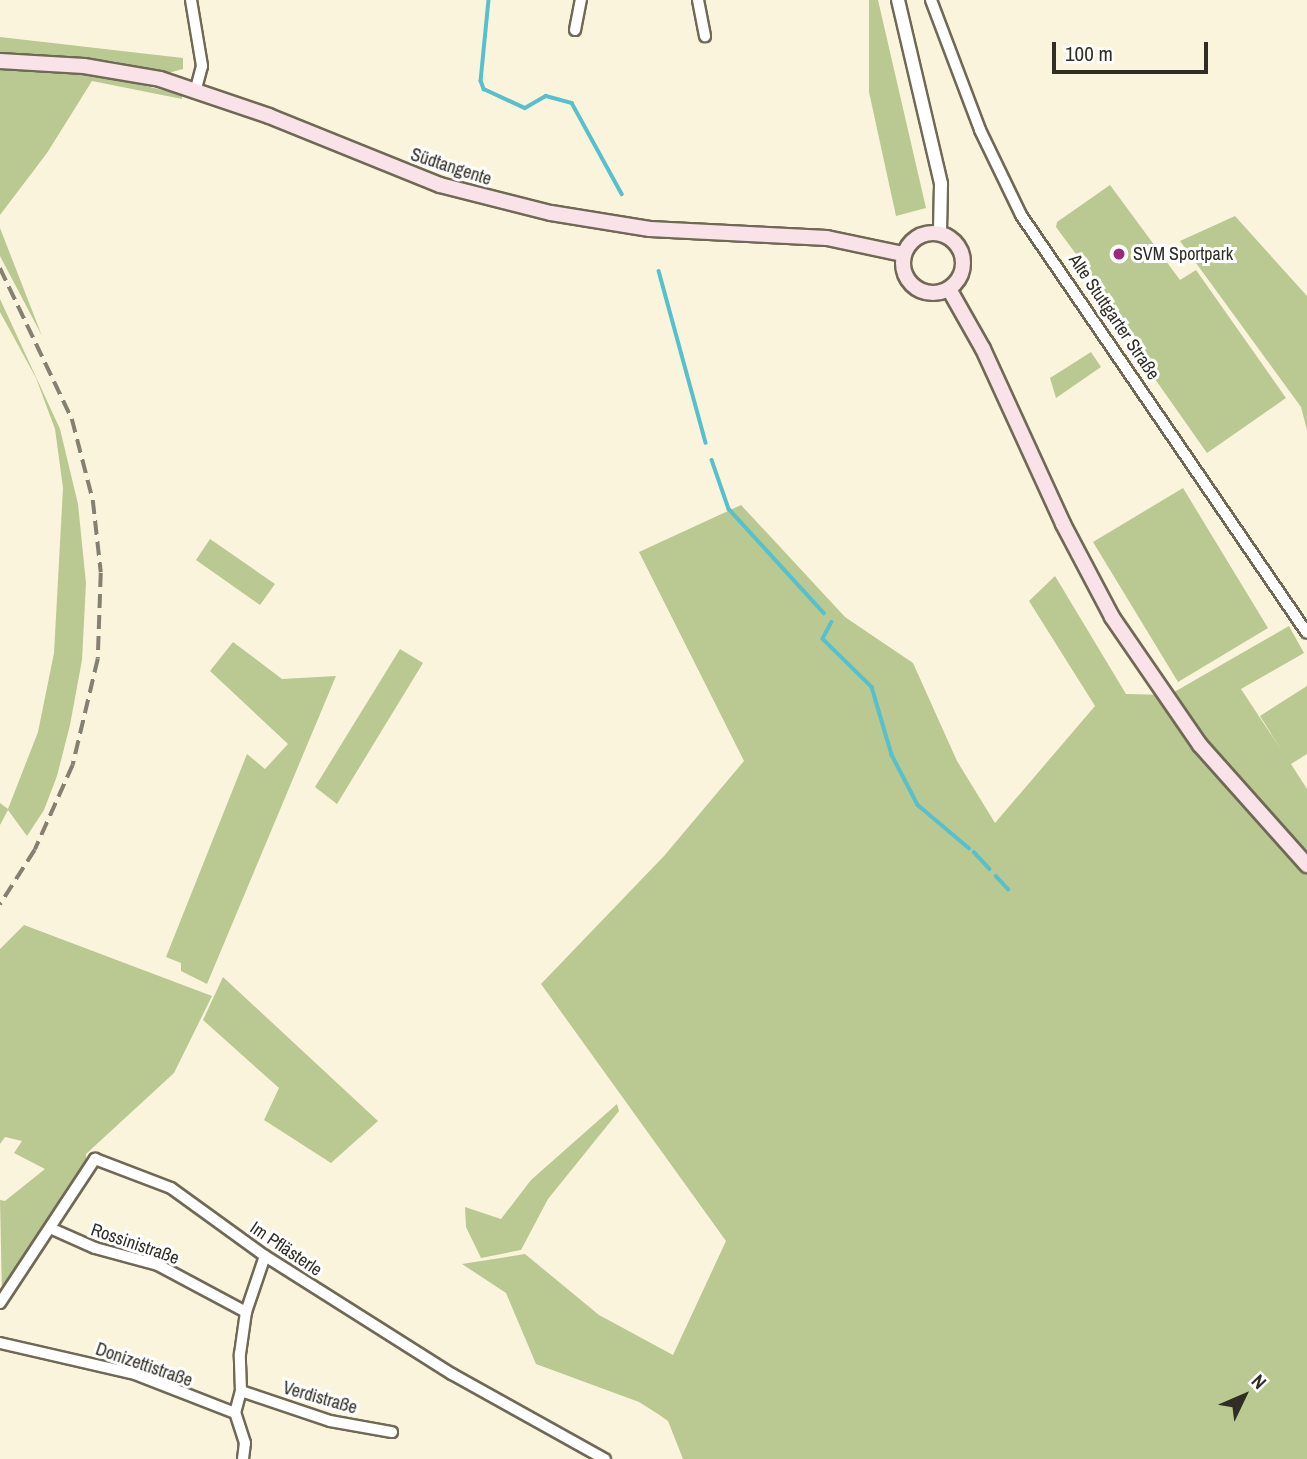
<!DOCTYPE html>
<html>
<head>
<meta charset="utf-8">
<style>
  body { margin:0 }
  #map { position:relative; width:1307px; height:1459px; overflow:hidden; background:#fbf4dd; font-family:"Archivo Narrow",sans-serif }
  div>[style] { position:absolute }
  .green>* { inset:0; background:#bac892 }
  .stream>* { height:3.5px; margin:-1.75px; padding:0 1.75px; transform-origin:1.75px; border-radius:1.75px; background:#56c1cc }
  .roads { filter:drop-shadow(2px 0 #6f6955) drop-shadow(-2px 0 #6f6955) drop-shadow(0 2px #6f6955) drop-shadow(0 -2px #6f6955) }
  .minor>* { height:10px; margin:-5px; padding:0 5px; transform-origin:5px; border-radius:5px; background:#fff }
  .tertiary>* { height:12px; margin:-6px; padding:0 6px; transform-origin:6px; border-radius:6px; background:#fff }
  .secondary>* { height:14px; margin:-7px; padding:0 7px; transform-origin:7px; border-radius:7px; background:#fae3e8 }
  .secondary>.ring { margin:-7px; padding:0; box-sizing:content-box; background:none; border:14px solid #fae3e8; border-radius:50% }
  .rail>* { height:3.5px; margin-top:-1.75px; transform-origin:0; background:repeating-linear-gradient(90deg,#848072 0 14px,transparent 0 21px) }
  .dots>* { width:19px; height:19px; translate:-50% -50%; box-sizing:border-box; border:4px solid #fff; border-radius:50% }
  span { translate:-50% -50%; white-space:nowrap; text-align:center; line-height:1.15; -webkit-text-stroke:6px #fff; paint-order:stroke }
  .street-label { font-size:18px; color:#302d25 }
  .poi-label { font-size:18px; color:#302d25 }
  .left { translate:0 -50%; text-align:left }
  .north { position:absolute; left:1209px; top:1361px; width:70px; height:70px; -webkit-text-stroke:5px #fff; paint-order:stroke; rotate:46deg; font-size:19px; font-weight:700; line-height:28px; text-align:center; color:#302d25 }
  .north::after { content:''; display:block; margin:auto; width:24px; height:32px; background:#302d25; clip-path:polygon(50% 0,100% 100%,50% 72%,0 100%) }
  .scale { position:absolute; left:1052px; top:42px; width:156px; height:32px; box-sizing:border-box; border:4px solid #302d25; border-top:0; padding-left:9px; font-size:21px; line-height:24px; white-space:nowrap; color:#302d25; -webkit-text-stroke:5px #fff; paint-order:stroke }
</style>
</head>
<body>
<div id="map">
  <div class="green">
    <div style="clip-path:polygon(869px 0,878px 0,926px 208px,896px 216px,869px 92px)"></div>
    <div style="clip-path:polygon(0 37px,183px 58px,183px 69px,168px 73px,112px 61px,0 53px)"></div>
    <div style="clip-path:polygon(0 67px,102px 75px,182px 95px,182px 99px,92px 81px,47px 153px,0 215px)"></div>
    <div style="clip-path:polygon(1110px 185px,1180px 280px,1196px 270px,1286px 398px,1207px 453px,1117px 325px,1124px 319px,1056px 227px,1057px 222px)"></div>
    <div style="clip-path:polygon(1235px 216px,1307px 296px,1307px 430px,1301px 407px,1180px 241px)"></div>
    <div style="clip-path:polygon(0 228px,42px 336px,0 256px)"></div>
    <div style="clip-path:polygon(0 299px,60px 429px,78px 504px,86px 583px,82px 660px,70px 725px,57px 776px,44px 810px,27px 836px,8px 810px,0 825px,0 803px,8px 809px,38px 732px,54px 653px,63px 488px,55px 429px,36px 378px,0 312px)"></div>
    <div style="clip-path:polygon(1091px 352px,1101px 367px,1056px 398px,1050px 378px)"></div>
    <div style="clip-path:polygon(1183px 488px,1268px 628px,1178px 682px,1093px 542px)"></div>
    <div style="clip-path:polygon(741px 505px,845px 617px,913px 663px,957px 761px,995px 823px,1095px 706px,1029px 601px,1055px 576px,1126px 694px,1169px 695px,1289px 626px,1304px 653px,1241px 689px,1282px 751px,1260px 716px,1307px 686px,1307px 754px,1291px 764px,1307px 789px,1307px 1459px,683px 1459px,668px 1421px,658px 1414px,639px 1402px,536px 1364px,506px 1293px,462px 1264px,525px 1254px,599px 1315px,673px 1355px,726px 1241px,541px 984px,664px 856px,744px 761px,639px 552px)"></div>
    <div style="clip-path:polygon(210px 539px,275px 584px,260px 605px,196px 560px)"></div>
    <div style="clip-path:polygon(233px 642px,282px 679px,336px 676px,207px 984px,181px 971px,181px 963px,166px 957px,247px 754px,265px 769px,288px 744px,210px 671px)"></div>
    <div style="clip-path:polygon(400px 649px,423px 663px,337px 804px,315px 787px)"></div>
    <div style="clip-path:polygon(24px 925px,212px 996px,174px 1073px,86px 1154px,87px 1166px,2px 1295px,0 1200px,5px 1201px,45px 1169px,14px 1153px,22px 1141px,5px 1137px,0 1144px,0 949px)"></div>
    <div style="clip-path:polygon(223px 977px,378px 1121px,331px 1163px,264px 1120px,279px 1088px,203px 1020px)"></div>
    <div style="clip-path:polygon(617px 1104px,619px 1111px,548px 1199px,521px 1250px,481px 1258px,466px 1227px,465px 1207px,501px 1219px,531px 1180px)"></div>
  </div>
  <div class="stream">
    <div style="left:489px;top:0;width:81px;rotate:95.6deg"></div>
    <div style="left:481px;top:81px;width:9px;rotate:69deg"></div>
    <div style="left:484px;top:89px;width:45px;rotate:24.9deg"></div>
    <div style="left:525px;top:108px;width:24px;rotate:-30deg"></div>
    <div style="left:546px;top:96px;width:27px;rotate:15deg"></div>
    <div style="left:572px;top:103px;width:104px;rotate:61.2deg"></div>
    <div style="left:659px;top:271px;width:178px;rotate:74.7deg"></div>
    <div style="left:712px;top:460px;width:52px;rotate:70.9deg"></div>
    <div style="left:729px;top:509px;width:141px;rotate:47.6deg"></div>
    <div style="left:832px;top:622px;width:19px;rotate:118deg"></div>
    <div style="left:823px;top:639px;width:69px;rotate:44.4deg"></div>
    <div style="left:872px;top:687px;width:71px;rotate:73.6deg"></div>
    <div style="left:892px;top:755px;width:56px;rotate:62.5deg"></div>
    <div style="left:918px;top:805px;width:67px;rotate:40.1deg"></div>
    <div style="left:974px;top:852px;width:23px;rotate:47deg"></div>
    <div style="left:996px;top:876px;width:18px;rotate:47deg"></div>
  </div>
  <div class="roads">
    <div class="minor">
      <div style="left:191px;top:0;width:67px;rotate:80.5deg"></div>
      <div style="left:202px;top:66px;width:24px;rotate:105deg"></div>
      <div style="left:698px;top:0;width:37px;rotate:79deg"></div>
      <div style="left:931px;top:0;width:139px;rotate:69.3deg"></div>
      <div style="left:980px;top:130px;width:94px;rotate:64.2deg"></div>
      <div style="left:1021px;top:215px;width:506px;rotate:55.62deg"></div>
      <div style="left:575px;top:30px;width:31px;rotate:-79deg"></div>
      <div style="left:50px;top:1228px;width:49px;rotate:24deg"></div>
      <div style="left:95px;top:1248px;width:65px;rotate:15.1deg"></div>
      <div style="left:158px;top:1265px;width:100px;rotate:28.1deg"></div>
      <div style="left:0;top:1303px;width:173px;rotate:-56.6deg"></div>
      <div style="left:95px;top:1159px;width:81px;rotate:20.9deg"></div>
      <div style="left:171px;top:1188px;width:116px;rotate:35.9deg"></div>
      <div style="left:265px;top:1256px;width:221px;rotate:32.3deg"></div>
      <div style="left:452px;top:1374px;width:175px;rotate:29.1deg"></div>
      <div style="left:0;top:1343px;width:139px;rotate:12.9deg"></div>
      <div style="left:135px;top:1374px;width:107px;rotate:21.3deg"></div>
      <div style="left:241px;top:1391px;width:94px;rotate:18.6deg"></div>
      <div style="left:330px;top:1421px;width:63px;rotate:10.1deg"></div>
      <div style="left:243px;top:1459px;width:16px;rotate:-83deg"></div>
      <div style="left:245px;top:1443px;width:32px;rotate:-108deg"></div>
      <div style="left:235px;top:1413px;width:23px;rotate:-75deg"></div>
      <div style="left:241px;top:1391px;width:37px;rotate:-92deg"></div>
      <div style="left:240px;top:1354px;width:42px;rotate:-81.9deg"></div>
      <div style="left:246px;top:1312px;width:59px;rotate:-71.3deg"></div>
    </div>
    <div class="tertiary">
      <div style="left:898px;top:0;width:189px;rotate:76.8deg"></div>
      <div style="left:941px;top:184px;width:49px;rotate:91.2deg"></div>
    </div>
    <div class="secondary">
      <div style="left:0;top:61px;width:84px;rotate:3.4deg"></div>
      <div style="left:84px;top:66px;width:77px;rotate:9.7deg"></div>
      <div style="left:160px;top:79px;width:115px;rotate:18.7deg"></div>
      <div style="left:269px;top:116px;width:184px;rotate:22deg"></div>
      <div style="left:440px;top:185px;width:114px;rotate:14.2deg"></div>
      <div style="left:551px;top:213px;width:100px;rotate:9.2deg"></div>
      <div style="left:650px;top:229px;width:177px;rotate:2.9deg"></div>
      <div style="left:827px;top:238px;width:78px;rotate:11.9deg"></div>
      <div class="ring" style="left:903px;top:233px;width:46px;height:46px"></div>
      <div style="left:949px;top:289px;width:69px;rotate:60.5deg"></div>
      <div style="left:983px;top:349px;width:192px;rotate:65.4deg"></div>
      <div style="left:1063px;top:524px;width:105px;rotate:62.2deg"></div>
      <div style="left:1112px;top:617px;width:155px;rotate:55.5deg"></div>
      <div style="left:1200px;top:745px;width:161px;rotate:48.3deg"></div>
    </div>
  </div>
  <div class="rail">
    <div style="left:0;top:268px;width:167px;rotate:64.5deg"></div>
    <div style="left:72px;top:419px;width:84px;rotate:75.5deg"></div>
    <div style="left:93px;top:500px;width:73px;rotate:83.7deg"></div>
    <div style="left:101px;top:573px;width:86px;rotate:92deg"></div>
    <div style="left:98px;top:659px;width:109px;rotate:103.3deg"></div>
    <div style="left:73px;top:765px;width:93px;rotate:114.1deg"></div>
    <div style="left:35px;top:850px;width:65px;rotate:122.5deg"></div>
  </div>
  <div class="dots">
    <div style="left:1119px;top:254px;background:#a0277e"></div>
  </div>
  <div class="street-label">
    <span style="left:451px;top:167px;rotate:18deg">Südtangente</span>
    <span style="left:1114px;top:317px;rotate:56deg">Alte Stuttgarter Straße</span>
    <span style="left:135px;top:1244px;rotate:19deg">Rossinistraße</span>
    <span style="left:286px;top:1249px;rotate:34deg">Im Pflästerle</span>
    <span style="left:144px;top:1365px;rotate:19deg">Donizettistraße</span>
    <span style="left:320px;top:1398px;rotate:16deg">Verdistraße</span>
  </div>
  <div class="poi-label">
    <span class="left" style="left:1133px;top:254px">SVM Sportpark</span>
  </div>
  <div class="north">N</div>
  <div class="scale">100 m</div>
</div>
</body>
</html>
